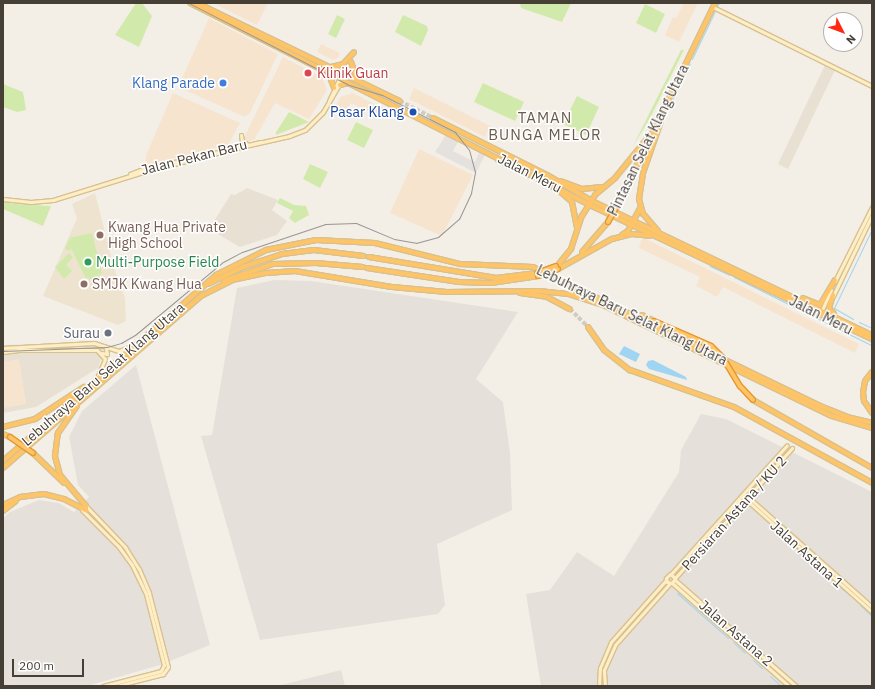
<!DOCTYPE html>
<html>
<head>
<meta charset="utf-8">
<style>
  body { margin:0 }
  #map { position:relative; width:875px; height:689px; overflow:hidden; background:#f4efe6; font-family:"IBM Plex Sans",sans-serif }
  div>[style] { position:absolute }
  .residential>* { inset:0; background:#e8e0d3 }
  .commercial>* { inset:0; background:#f7e4cf }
  .industrial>* { inset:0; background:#e6e0da }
  .education>* { inset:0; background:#ede3cf }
  .green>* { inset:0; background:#d1eaac }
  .parking>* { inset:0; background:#e4e1de }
  .water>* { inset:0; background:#9fd5f3 }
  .stream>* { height:1px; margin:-0.5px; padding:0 0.5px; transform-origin:0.5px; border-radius:0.5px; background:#9fd5f3 }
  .highway-tunnel>* { height:4px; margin-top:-2px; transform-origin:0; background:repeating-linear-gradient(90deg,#d1ccc3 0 4px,transparent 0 6px) }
  .roads { filter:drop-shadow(1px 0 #d6c193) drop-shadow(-1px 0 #d6c193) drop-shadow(0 1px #d6c193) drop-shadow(0 -1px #d6c193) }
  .secondary>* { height:3px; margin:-1.5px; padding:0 1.5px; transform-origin:1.5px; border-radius:1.5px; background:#ffeec4 }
  .highway>* { height:4px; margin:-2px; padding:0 2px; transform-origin:2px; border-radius:2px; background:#ffc465 }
  .tram>* { height:1px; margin:-0.5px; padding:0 0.5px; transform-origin:0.5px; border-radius:0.5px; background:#969696 }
  .bridges { filter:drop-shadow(1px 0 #e4982f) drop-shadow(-1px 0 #e4982f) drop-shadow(0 1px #e4982f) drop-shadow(0 -1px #e4982f) }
  .highway-bridge>* { height:4px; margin:-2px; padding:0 2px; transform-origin:2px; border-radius:2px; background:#ffc465 }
  .dots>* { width:11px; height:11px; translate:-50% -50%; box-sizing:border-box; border:2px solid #fff; border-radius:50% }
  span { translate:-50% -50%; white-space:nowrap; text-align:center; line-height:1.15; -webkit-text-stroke:3px #fff; paint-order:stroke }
  .health-label { font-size:14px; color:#be3a42 }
  .left { translate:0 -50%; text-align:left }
  .shop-label { font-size:14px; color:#366cbe }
  .right { translate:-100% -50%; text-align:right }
  .transit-label { font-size:14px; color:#164399 }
  .street-label { font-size:14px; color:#463f35 }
  .education-label { font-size:14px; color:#785e54 }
  .leisure-label { font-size:14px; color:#27864d }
  .worship-label { font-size:14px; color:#5b616d }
  .neighbourhood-label { font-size:15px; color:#6a5c4b; letter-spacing:1px }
  .frame { position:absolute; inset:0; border:4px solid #463f35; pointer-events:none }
  .north { position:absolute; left:823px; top:12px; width:40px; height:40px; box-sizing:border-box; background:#fff; border:1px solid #b5b2ae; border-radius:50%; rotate:132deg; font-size:11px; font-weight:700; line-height:16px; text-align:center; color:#463f35 }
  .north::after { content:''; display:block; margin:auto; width:14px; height:18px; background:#ff2811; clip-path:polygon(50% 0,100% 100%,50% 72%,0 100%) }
  .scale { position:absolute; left:12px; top:659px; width:72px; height:18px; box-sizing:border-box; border:2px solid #463f35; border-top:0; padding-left:5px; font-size:12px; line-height:14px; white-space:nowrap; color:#463f35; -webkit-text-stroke:3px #fff; paint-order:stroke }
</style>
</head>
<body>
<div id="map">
  <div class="residential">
    <div style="clip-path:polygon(825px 65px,835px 70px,788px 169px,778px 164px)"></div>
    <div style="clip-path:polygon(247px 188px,278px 200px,272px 210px,287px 221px,277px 235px,240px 247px,209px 229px,231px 194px,235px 195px)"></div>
    <div style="clip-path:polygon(99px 342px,105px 346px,98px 368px,36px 407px,3px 413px,3px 345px)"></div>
  </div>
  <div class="commercial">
    <div style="clip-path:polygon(213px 3px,268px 3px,257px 25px)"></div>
    <div style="clip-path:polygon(684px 3px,698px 3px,679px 42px,665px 35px,673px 17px,676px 18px)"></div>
    <div style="clip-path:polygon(209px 18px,278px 54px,250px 113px,245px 117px,178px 87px)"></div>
    <div style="clip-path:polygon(321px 44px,340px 53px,338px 58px,333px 60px,317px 52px)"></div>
    <div style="clip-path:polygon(283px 57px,322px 77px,327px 90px,309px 119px,275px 103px,254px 140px,246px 142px,243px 140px)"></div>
    <div style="clip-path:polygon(414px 88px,490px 126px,485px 137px,409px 99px)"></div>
    <div style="clip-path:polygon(173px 93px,240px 123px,228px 145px,146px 165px,146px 155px)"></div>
    <div style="clip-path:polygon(353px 93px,384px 109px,380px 117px,351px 103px,345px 112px,335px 107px,340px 97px)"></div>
    <div style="clip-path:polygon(419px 149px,473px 175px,442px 236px,390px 213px)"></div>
    <div style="clip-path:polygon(644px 238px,859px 344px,855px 353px,723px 287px,717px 297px,696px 286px,700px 277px,639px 248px,641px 240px)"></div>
    <div style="clip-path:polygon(19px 359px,26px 404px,3px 408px,3px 362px)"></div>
  </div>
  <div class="industrial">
    <div style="clip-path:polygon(274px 280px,311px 281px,518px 312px,476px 379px,503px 402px,510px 453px,512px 510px,437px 544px,445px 605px,438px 614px,260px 640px,201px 436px,212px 435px,237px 288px)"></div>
    <div style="clip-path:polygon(136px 365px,210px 645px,160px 665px,87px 686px,3px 686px,3px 518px,10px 512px,39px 500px,59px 503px,74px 512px,89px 497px,78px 485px,69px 437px,82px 411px)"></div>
    <div style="clip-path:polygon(701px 414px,726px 419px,872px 492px,872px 686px,541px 686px,526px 594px,550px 590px,577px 552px,614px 576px,679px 472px,681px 450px)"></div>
    <div style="clip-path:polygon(341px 670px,345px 686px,277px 686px)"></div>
  </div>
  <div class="education">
    <div style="clip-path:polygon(95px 193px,114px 268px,125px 298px,126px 321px,118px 325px,43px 296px,77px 218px,72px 204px)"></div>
  </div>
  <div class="green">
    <div style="clip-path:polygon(136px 3px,142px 3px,152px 16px,139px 47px,115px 35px)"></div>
    <div style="clip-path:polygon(520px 3px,571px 3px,562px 22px,521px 8px)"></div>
    <div style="clip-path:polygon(645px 4px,665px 14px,656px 33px,636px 23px)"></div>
    <div style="clip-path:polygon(337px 15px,345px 19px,336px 38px,328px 34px)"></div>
    <div style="clip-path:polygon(403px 15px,427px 26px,428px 30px,421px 46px,395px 32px)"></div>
    <div style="clip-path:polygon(681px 50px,684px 50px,650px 118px,632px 148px)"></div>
    <div style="clip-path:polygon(483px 83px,524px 102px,515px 121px,474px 102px)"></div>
    <div style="clip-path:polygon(3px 84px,23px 92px,26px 110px,17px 112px,3px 107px)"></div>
    <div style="clip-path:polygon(577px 96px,599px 107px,586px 135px,563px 124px)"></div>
    <div style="clip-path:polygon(289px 112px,309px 122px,276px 135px,276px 132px)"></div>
    <div style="clip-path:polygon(356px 122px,373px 130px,364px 148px,347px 140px)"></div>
    <div style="clip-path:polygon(310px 164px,328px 172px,320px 188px,303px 179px)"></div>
    <div style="clip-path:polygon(280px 198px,294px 205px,306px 206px,309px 215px,295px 223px,289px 218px,293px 211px,277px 203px)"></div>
    <div style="clip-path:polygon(3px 202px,16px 204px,51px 206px,43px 226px,3px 209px)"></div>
    <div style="clip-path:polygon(92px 233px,102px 273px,93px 280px,85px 277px,71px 248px,70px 251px,65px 249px,69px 239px,74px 241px,69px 238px)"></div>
    <div style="clip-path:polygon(69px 253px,73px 257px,66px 265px,72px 271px,64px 279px,55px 267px)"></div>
  </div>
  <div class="parking">
    <div style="clip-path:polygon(446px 135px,458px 142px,453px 151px,475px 162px,479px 153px,485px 155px,476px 173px,435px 152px)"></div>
  </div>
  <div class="water">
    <div style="clip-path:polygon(624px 346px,640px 354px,636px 362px,619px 354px)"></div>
    <div style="clip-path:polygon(653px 360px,686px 377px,687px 380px,649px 369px,646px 365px,648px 361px)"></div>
  </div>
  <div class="stream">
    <div style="left:717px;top:6px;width:4px;rotate:-56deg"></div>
    <div style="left:692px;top:59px;width:53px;rotate:-64.4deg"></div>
    <div style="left:688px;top:67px;width:4px;rotate:-63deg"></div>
    <div style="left:682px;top:78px;width:10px;rotate:-61deg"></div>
    <div style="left:678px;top:86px;width:4px;rotate:-56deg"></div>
    <div style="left:673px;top:98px;width:3px;rotate:-72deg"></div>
    <div style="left:668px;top:109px;width:8px;rotate:-67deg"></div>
    <div style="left:495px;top:161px;width:37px;rotate:26deg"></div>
    <div style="left:536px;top:181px;width:27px;rotate:28deg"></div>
    <div style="left:710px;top:266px;width:21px;rotate:25deg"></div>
    <div style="left:734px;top:277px;width:153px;rotate:26.4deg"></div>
    <div style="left:853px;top:319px;width:22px;rotate:-150deg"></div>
    <div style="left:834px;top:308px;width:88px;rotate:-64.3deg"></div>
    <div style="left:859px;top:322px;width:14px;rotate:25deg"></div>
    <div style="left:751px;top:506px;width:83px;rotate:42.6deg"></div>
    <div style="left:823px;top:572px;width:33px;rotate:41deg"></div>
    <div style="left:677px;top:593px;width:68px;rotate:41.4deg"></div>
    <div style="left:860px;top:605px;width:16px;rotate:43deg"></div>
    <div style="left:733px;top:642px;width:16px;rotate:43deg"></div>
    <div style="left:753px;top:660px;width:12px;rotate:42deg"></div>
    <div style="left:770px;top:676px;width:15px;rotate:42deg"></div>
  </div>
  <div class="highway-tunnel">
    <div style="left:400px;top:101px;width:37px;rotate:27deg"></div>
    <div style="left:570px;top:309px;width:25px;rotate:45deg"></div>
  </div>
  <div class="roads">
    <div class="secondary">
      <div style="left:713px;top:7px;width:178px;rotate:26.4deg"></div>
      <div style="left:329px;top:101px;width:31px;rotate:-65deg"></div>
      <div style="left:241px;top:135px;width:6px;rotate:81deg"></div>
      <div style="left:242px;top:141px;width:6px;rotate:31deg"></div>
      <div style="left:130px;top:174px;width:14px;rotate:-21deg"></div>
      <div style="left:143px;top:169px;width:150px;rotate:-12.7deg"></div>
      <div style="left:289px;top:136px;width:17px;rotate:-21deg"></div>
      <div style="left:305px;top:130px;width:25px;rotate:-45deg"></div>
      <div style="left:323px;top:112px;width:44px;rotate:-59.9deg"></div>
      <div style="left:3px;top:199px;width:28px;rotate:6deg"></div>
      <div style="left:31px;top:202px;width:22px;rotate:-5deg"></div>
      <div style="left:53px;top:200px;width:94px;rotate:-17.3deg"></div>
      <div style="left:143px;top:172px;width:121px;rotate:-14.4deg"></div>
      <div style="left:835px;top:281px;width:83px;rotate:-63.4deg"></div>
      <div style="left:833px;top:296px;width:90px;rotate:-64.3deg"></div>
      <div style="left:822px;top:310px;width:22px;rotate:-66deg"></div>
      <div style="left:3px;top:348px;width:91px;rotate:-3.1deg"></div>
      <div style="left:94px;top:343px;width:26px;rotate:18deg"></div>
      <div style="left:119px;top:351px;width:14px;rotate:-21deg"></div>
      <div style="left:3px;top:352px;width:16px;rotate:-7deg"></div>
      <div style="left:19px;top:350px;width:78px"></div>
      <div style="left:97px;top:350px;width:12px;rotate:48deg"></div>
      <div style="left:105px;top:359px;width:21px;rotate:113deg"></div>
      <div style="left:102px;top:353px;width:5px;rotate:11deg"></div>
      <div style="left:107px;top:354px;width:5px;rotate:-101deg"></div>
      <div style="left:742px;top:496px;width:174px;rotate:41.7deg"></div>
      <div style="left:747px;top:496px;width:167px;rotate:41.6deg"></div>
      <div style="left:86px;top:506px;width:57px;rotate:46.4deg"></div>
      <div style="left:125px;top:547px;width:26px;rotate:58deg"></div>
      <div style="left:139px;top:569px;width:26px;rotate:67deg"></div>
      <div style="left:149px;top:593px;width:76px;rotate:75.6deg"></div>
      <div style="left:168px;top:667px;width:9px;rotate:126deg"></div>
      <div style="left:163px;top:674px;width:49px;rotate:165.7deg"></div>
      <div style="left:82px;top:510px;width:52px;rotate:45deg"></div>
      <div style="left:119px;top:547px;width:22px;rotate:54deg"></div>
      <div style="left:132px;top:565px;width:32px;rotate:64deg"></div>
      <div style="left:146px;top:594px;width:73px;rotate:75.8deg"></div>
      <div style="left:164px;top:665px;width:7px;rotate:117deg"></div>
      <div style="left:161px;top:671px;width:60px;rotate:165.5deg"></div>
      <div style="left:671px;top:574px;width:173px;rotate:-48deg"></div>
      <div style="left:675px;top:578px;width:175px;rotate:-48deg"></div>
      <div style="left:675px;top:580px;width:161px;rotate:41.2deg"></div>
      <div style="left:672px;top:583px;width:6px;rotate:-59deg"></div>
      <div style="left:675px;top:578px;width:6px;rotate:-141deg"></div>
      <div style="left:670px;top:574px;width:6px;rotate:135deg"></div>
      <div style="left:666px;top:578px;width:4px;rotate:76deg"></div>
      <div style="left:667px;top:582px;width:5px;rotate:11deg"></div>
      <div style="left:672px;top:583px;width:156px;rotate:41.4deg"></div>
      <div style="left:599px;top:686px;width:18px;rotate:-87deg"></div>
      <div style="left:600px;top:668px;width:28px;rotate:-67deg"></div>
      <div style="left:611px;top:642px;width:83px;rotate:-48.4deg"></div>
      <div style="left:605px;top:686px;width:16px;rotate:-94deg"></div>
      <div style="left:604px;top:670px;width:27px;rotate:-66deg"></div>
      <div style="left:615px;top:645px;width:83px;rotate:-48.4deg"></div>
    </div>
    <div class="highway">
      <div style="left:190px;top:3px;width:453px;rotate:26.8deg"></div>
      <div style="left:594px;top:207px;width:308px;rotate:25.4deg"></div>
      <div style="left:197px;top:3px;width:225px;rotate:25.8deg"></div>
      <div style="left:351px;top:62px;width:18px;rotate:71deg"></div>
      <div style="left:331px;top:67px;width:12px;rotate:-14deg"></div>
      <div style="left:343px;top:64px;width:16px;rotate:-47deg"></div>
      <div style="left:328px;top:72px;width:17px;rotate:69deg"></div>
      <div style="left:340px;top:85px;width:8px;rotate:-14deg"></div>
      <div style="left:433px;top:118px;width:127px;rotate:26.6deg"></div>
      <div style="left:547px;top:175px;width:52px;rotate:30deg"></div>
      <div style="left:592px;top:201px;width:310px;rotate:25.6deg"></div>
      <div style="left:560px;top:181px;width:23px;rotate:20deg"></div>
      <div style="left:582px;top:189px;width:20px;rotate:-6deg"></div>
      <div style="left:556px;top:188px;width:21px;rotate:41deg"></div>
      <div style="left:572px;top:202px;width:25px;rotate:79deg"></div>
      <div style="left:617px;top:206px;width:225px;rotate:-64.2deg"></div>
      <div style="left:658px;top:231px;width:23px;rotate:-131deg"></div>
      <div style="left:643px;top:214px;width:16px;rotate:-105deg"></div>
      <div style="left:639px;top:199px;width:26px;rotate:-81deg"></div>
      <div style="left:643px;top:173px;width:55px;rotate:-70.9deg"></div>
      <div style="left:661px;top:121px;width:6px;rotate:-99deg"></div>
      <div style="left:622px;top:235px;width:7px;rotate:-34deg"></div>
      <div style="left:628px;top:231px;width:26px;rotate:-62deg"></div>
      <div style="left:582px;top:252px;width:40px;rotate:-49deg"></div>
      <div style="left:369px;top:257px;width:129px;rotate:9.4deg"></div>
      <div style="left:496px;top:278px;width:41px;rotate:-7deg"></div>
      <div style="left:558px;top:265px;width:21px;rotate:-51deg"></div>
      <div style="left:571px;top:249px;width:35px;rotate:-72deg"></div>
      <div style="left:582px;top:216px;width:26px;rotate:-58deg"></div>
      <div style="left:596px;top:194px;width:25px;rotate:-40deg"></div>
      <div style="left:615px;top:178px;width:49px;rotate:-50.8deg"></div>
      <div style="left:367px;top:268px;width:93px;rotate:8.7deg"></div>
      <div style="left:459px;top:282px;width:32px;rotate:2deg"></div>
      <div style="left:491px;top:283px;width:48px;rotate:-8.5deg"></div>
      <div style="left:558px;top:269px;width:62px;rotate:-29.1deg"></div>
      <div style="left:612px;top:239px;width:21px;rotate:-14deg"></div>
      <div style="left:632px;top:234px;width:18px;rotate:6deg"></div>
      <div style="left:224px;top:281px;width:52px;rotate:-19.1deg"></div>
      <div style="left:273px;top:264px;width:43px;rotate:-1.3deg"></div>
      <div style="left:316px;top:263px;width:47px;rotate:4.9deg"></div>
      <div style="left:208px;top:284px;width:39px;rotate:-26deg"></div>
      <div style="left:243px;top:267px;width:41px;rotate:-18.4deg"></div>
      <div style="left:282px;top:254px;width:32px;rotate:-7deg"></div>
      <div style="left:314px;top:250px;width:50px;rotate:6.8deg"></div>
      <div style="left:520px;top:293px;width:27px;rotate:8deg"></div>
      <div style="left:547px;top:297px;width:26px;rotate:28deg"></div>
      <div style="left:833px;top:295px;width:14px;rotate:107deg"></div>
      <div style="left:829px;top:308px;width:8px;rotate:50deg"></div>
      <div style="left:201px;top:296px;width:35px;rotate:-27deg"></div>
      <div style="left:232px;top:280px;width:35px;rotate:-12deg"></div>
      <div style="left:266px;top:273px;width:29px;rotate:-4deg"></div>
      <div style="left:295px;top:271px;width:98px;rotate:9.4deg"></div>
      <div style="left:392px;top:287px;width:55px;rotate:5.2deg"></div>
      <div style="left:447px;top:292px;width:92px;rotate:-0.6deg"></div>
      <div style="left:539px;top:291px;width:30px;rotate:6deg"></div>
      <div style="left:569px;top:294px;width:36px;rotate:18deg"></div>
      <div style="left:603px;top:305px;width:254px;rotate:25.9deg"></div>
      <div style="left:832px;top:416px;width:42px;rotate:16.7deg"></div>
      <div style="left:803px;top:298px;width:18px;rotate:22deg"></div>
      <div style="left:820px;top:305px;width:29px;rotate:-59deg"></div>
      <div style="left:642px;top:315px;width:13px;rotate:27deg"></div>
      <div style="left:588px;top:327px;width:28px;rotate:55deg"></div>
      <div style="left:604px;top:350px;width:33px;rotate:38deg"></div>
      <div style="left:630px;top:370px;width:110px;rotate:19.6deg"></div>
      <div style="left:734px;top:407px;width:158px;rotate:28.8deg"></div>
      <div style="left:872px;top:372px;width:11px;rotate:128deg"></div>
      <div style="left:865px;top:381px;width:11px;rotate:100deg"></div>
      <div style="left:863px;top:392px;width:9px;rotate:84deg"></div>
      <div style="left:864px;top:401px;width:14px;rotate:56deg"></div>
      <div style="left:753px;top:400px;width:137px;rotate:29.7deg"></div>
      <div style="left:3px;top:427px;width:33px;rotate:-14deg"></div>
      <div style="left:35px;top:419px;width:59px;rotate:-33.1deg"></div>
      <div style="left:3px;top:434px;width:8px;rotate:23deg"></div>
      <div style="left:33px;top:453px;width:43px;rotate:44.1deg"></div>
      <div style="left:3px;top:461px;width:283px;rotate:-41.1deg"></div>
      <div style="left:216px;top:275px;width:56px;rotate:-26.6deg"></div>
      <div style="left:266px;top:250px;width:51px;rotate:-11.3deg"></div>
      <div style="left:316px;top:240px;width:59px;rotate:2.9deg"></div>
      <div style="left:375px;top:243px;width:88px;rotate:13.9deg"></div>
      <div style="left:460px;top:264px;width:73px;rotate:2.4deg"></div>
      <div style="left:533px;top:267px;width:317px;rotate:25.8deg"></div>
      <div style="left:818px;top:405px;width:31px;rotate:22deg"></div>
      <div style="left:847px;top:417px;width:26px;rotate:13deg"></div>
      <div style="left:3px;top:468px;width:265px;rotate:-41deg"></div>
      <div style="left:3px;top:505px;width:19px;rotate:-25deg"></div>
      <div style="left:20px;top:497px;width:24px;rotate:-7deg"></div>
      <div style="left:44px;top:494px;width:21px;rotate:14deg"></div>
      <div style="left:64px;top:499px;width:25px;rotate:27deg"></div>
      <div style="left:86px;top:510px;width:4px;rotate:-90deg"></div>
      <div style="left:86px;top:506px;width:40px;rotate:-130deg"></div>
      <div style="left:60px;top:475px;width:20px;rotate:-105deg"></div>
      <div style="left:55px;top:456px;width:23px;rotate:-83deg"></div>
      <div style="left:58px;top:433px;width:33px;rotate:-55deg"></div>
      <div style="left:3px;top:511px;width:16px;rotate:-38deg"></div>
    </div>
  </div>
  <div class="tram">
    <div style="left:3px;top:351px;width:104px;rotate:-2.2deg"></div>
    <div style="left:107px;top:347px;width:15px;rotate:-16deg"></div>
    <div style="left:121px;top:343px;width:16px;rotate:-30deg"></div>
    <div style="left:135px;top:335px;width:114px;rotate:-39.7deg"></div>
    <div style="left:223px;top:262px;width:21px;rotate:-28deg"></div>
    <div style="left:242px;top:252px;width:88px;rotate:-18.6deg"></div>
    <div style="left:325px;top:224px;width:31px;rotate:-2deg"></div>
    <div style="left:356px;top:223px;width:41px;rotate:22.8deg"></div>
    <div style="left:394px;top:239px;width:22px;rotate:10deg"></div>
    <div style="left:416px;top:243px;width:23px;rotate:-15deg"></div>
    <div style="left:438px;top:237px;width:28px;rotate:-41deg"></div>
    <div style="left:459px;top:219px;width:29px;rotate:-65deg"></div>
    <div style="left:471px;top:193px;width:21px;rotate:-79deg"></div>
    <div style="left:475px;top:172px;width:23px;rotate:-105deg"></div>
    <div style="left:469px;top:150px;width:23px;rotate:-128deg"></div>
    <div style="left:455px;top:132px;width:82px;rotate:-153.1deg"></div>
    <div style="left:382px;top:95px;width:37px;rotate:-163deg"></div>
    <div style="left:347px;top:84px;width:178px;rotate:-152.9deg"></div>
  </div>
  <div class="bridges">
    <div class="highway-bridge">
      <div style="left:608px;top:222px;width:18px;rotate:-61deg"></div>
      <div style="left:537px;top:273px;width:20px;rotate:-20deg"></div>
      <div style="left:538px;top:276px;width:21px;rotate:-19deg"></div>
      <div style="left:654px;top:321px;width:62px;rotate:23.7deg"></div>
      <div style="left:711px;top:346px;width:17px;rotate:45deg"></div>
      <div style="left:723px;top:358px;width:33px;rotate:59deg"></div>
      <div style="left:740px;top:386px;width:19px;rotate:47deg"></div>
      <div style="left:10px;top:437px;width:28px;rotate:35deg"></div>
    </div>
  </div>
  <div class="dots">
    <div style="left:308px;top:73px;background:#e0444e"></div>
    <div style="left:223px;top:83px;background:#3f7fe0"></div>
    <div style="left:413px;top:112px;background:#1a4fb4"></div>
    <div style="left:100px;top:235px;background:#8d6e63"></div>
    <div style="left:88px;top:262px;background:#2e9e5b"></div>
    <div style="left:84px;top:284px;background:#8d6e63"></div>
    <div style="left:108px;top:333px;background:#6b7280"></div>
  </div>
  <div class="health-label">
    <span class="left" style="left:317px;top:73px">Klinik Guan</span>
  </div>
  <div class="shop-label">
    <span class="right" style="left:215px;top:83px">Klang Parade</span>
  </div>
  <div class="transit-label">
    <span class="right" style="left:404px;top:112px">Pasar Klang</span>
  </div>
  <div class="street-label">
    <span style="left:648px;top:140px;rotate:-64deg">Pintasan Selat Klang Utara</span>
    <span style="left:194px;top:157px;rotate:-14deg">Jalan Pekan Baru</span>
    <span style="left:530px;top:173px;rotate:27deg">Jalan Meru</span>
    <span style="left:632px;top:315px;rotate:26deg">Lebuhraya Baru Selat Klang Utara</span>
    <span style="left:821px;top:315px;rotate:27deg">Jalan Meru</span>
    <span style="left:103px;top:374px;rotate:-41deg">Lebuhraya Baru Selat Klang Utara</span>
    <span style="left:734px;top:513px;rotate:-48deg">Persiaran Astana / KU 2</span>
    <span style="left:807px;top:554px;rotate:42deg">Jalan Astana 1</span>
    <span style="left:736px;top:633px;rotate:41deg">Jalan Astana 2</span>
  </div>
  <div class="education-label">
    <span class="left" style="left:108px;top:235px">Kwang Hua Private<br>High School</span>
    <span class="left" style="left:92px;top:284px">SMJK Kwang Hua</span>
  </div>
  <div class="leisure-label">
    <span class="left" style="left:96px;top:262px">Multi-Purpose Field</span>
  </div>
  <div class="worship-label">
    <span class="right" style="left:100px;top:333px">Surau</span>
  </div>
  <div class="neighbourhood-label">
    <span style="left:545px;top:126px">TAMAN<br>BUNGA MELOR</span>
  </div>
  <div class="frame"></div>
  <div class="north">N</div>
  <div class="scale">200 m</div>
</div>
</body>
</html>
